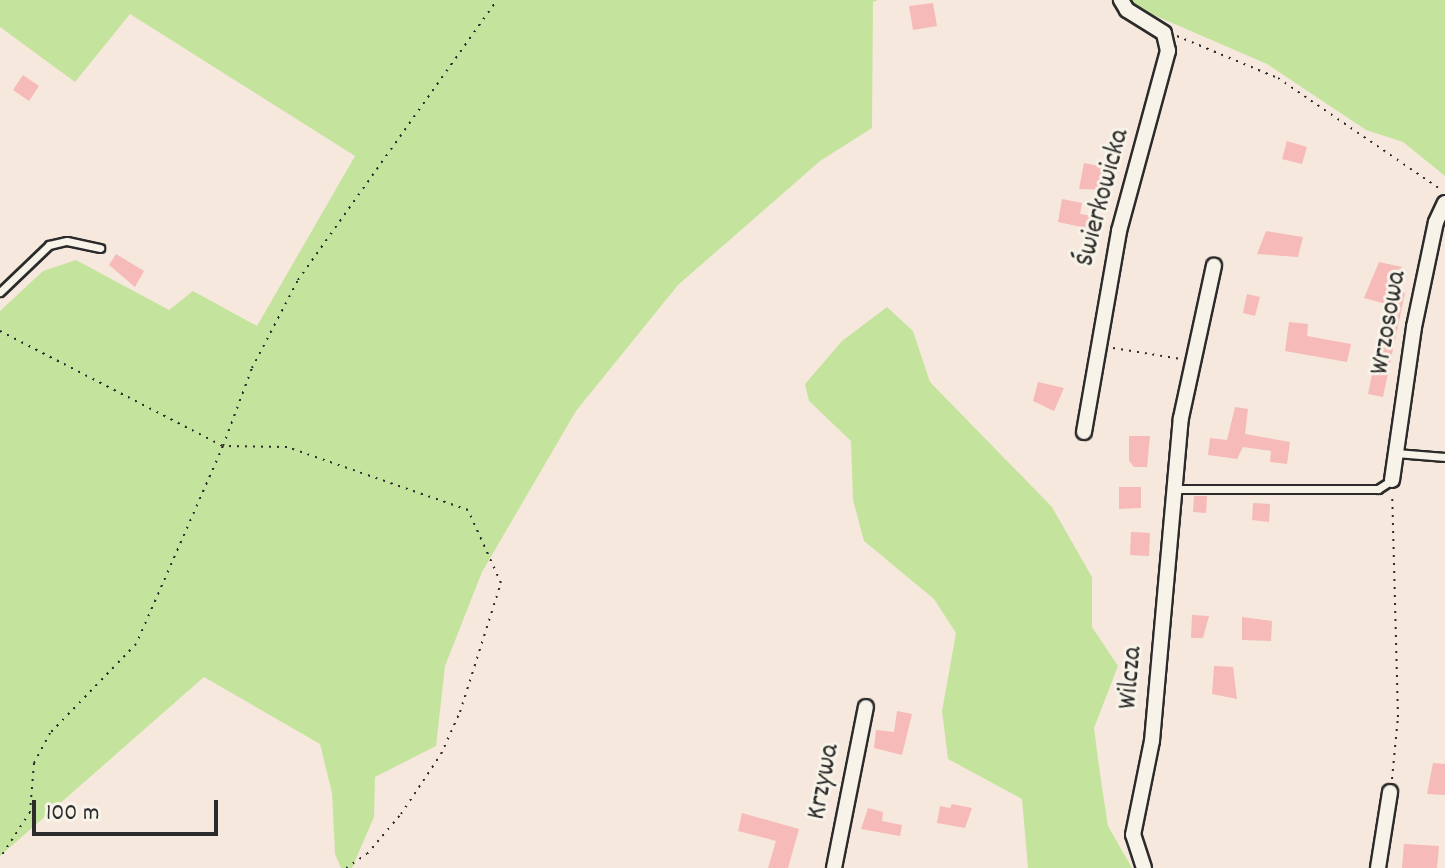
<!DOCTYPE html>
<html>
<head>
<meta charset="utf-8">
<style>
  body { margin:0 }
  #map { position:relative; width:1445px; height:868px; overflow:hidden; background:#f7e8de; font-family:Dekko,sans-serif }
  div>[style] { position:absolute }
  .green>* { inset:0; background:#c4e49d }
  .building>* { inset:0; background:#f6bab8 }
  .path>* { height:2px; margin-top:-1px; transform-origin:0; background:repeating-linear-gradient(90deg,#2b2b2b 0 2px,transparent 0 8px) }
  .roads { filter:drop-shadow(2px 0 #2b2b2b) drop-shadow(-2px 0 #2b2b2b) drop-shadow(0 2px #2b2b2b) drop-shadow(0 -2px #2b2b2b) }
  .lane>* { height:7px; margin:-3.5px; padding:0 3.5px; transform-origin:3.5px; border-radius:3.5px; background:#f7f3e8 }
  .street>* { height:14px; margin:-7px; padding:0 7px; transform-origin:7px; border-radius:7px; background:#f7f3e8 }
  span { translate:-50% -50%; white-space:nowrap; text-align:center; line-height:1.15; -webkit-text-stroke:6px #f7f3e8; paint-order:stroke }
  .street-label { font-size:28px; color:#2b2b2b }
  .scale { position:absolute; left:32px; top:800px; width:186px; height:36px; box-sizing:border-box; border:4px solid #2b2b2b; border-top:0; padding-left:10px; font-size:24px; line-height:28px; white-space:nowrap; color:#2b2b2b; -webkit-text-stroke:6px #f7f3e8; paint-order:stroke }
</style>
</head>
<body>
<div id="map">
  <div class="green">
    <div style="clip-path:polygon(0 0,878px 0,873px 2px,872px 128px,820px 161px,678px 285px,576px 411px,482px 572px,445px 666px,436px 746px,375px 777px,374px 817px,352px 868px,341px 868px,335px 854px,332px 793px,320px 744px,204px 677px,0 856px,0 311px,43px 271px,76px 260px,169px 310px,193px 291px,257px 326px,355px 156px,130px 14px,75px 82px,0 27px)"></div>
    <div style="clip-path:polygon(1119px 0,1445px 0,1445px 176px,1403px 142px,1366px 130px,1267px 64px)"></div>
    <div style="clip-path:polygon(887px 307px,913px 331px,930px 382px,1052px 507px,1092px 577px,1092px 627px,1118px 666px,1094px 728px,1100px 774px,1108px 826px,1132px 868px,1028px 868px,1022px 799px,948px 759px,942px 711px,956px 633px,934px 599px,864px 541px,853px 500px,851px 441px,809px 401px,805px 384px,842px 341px)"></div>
  </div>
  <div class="building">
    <div style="clip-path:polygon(933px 3px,937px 26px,913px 30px,909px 6px)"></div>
    <div style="clip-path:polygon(23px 75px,39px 86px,29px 101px,13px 90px)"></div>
    <div style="clip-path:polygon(1287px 141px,1307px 147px,1302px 164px,1282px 159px)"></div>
    <div style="clip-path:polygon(1084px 163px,1115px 169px,1111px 190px,1079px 189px)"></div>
    <div style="clip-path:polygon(1062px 199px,1082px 203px,1080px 214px,1094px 216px,1091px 229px,1058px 222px)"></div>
    <div style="clip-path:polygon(1266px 231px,1303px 237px,1298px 257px,1257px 254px)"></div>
    <div style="clip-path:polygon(116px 254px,144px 271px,135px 287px,109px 265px)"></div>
    <div style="clip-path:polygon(1379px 262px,1402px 267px,1396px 290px,1405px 293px,1383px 397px,1368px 394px,1386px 304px,1364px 298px)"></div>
    <div style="clip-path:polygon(1247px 294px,1260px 297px,1255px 316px,1243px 313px)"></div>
    <div style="clip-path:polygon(1289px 322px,1308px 324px,1307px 336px,1351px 344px,1347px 362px,1285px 351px)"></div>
    <div style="clip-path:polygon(1038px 382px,1064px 388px,1054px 411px,1033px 401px)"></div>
    <div style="clip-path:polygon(1235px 407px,1248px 409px,1245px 434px,1290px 442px,1287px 464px,1270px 462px,1271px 451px,1243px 447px,1237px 459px,1208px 455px,1210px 438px,1227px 440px)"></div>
    <div style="clip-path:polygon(1129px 436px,1150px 436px,1147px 467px,1134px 467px,1129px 461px)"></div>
    <div style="clip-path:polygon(1119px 487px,1141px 487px,1141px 508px,1119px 509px)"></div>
    <div style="clip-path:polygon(1194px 496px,1207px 496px,1206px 513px,1193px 512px)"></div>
    <div style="clip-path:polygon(1253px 503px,1270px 504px,1269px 522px,1252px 520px)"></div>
    <div style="clip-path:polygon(1131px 532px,1150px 533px,1149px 556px,1130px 555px)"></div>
    <div style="clip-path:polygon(1192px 615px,1209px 616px,1203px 638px,1191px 638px)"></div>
    <div style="clip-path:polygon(1242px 617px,1272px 621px,1271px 641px,1242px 640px)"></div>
    <div style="clip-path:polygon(1214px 666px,1233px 667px,1237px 699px,1212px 694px)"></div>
    <div style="clip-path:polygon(897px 711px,912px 714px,902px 755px,874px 748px,876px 730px,894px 732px)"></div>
    <div style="clip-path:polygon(1433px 763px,1445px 764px,1445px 795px,1427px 794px)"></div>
    <div style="clip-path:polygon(952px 804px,972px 808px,965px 828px,937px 823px,940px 806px,950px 808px)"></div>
    <div style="clip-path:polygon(868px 808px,883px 812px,882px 821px,902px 825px,900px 836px,861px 829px)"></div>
    <div style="clip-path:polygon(742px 813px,799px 829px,788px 868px,768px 868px,776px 841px,738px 831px)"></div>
    <div style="clip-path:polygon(1404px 844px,1439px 846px,1437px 868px,1402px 868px)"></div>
  </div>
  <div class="path">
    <div style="left:1177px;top:36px;width:109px;rotate:22.6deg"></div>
    <div style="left:1278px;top:78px;width:196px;rotate:34.4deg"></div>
    <div style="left:0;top:331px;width:251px;rotate:27.3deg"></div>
    <div style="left:223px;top:446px;width:216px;rotate:113.7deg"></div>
    <div style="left:136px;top:644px;width:124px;rotate:134deg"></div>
    <div style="left:50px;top:733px;width:34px;rotate:118deg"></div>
    <div style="left:34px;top:763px;width:49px;rotate:94.7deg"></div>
    <div style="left:30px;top:812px;width:55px;rotate:123.1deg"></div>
    <div style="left:1113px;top:348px;width:69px;rotate:9.2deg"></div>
    <div style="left:1392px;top:779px;width:62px;rotate:-84.5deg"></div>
    <div style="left:1398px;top:717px;width:224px;rotate:-91.5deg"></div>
    <div style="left:346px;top:868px;width:25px;rotate:-34deg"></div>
    <div style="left:367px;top:854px;width:52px;rotate:-49.6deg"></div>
    <div style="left:401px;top:814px;width:72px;rotate:-56.3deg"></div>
    <div style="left:441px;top:754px;width:46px;rotate:-65.7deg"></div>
    <div style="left:460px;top:712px;width:135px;rotate:-72.4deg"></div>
    <div style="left:501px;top:583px;width:80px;rotate:-114.3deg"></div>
    <div style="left:468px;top:510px;width:192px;rotate:-160.8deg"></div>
    <div style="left:287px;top:447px;width:64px;rotate:-179.1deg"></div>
    <div style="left:223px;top:446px;width:83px;rotate:-69.6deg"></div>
    <div style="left:252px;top:368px;width:99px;rotate:-62.4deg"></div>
    <div style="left:298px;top:280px;width:344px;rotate:-54.6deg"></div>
  </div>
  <div class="roads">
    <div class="lane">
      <div style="left:0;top:292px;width:68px;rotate:-43.8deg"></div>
      <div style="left:49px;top:245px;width:18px;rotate:-13deg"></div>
      <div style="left:67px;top:241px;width:34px;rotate:12deg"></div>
      <div style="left:1396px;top:453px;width:49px;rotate:4.7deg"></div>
      <div style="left:1176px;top:489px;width:202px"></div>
      <div style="left:1378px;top:489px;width:17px;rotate:-33deg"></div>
    </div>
    <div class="street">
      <div style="left:1084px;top:432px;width:204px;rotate:-80.1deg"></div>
      <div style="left:1119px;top:231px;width:187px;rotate:-74.8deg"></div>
      <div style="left:1168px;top:51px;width:18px;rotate:-103deg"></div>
      <div style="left:1164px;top:33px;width:44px;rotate:-148.1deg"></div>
      <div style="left:1127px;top:10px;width:12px;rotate:-121deg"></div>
      <div style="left:1392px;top:480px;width:155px;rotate:-81.8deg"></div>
      <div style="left:1414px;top:327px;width:107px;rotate:-78.2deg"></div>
      <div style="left:1436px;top:222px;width:21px;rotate:-65deg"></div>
      <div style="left:834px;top:868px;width:164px;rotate:-78.8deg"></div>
      <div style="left:1144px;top:868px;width:35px;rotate:-108deg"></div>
      <div style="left:1133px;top:835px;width:96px;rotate:-78.6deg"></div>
      <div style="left:1152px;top:741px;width:324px;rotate:-84.9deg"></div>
      <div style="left:1181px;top:418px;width:156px;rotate:-77.8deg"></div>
      <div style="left:1378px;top:868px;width:77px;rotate:-81deg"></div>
    </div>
  </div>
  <div class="street-label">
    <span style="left:1104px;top:198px;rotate:-75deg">Świerkowicka</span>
    <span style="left:1390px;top:323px;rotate:-80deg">Wrzosowa</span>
    <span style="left:1132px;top:678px;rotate:-85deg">Wilcza</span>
    <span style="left:825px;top:782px;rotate:-79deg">Krzywa</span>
  </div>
  <div class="scale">100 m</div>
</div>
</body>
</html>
